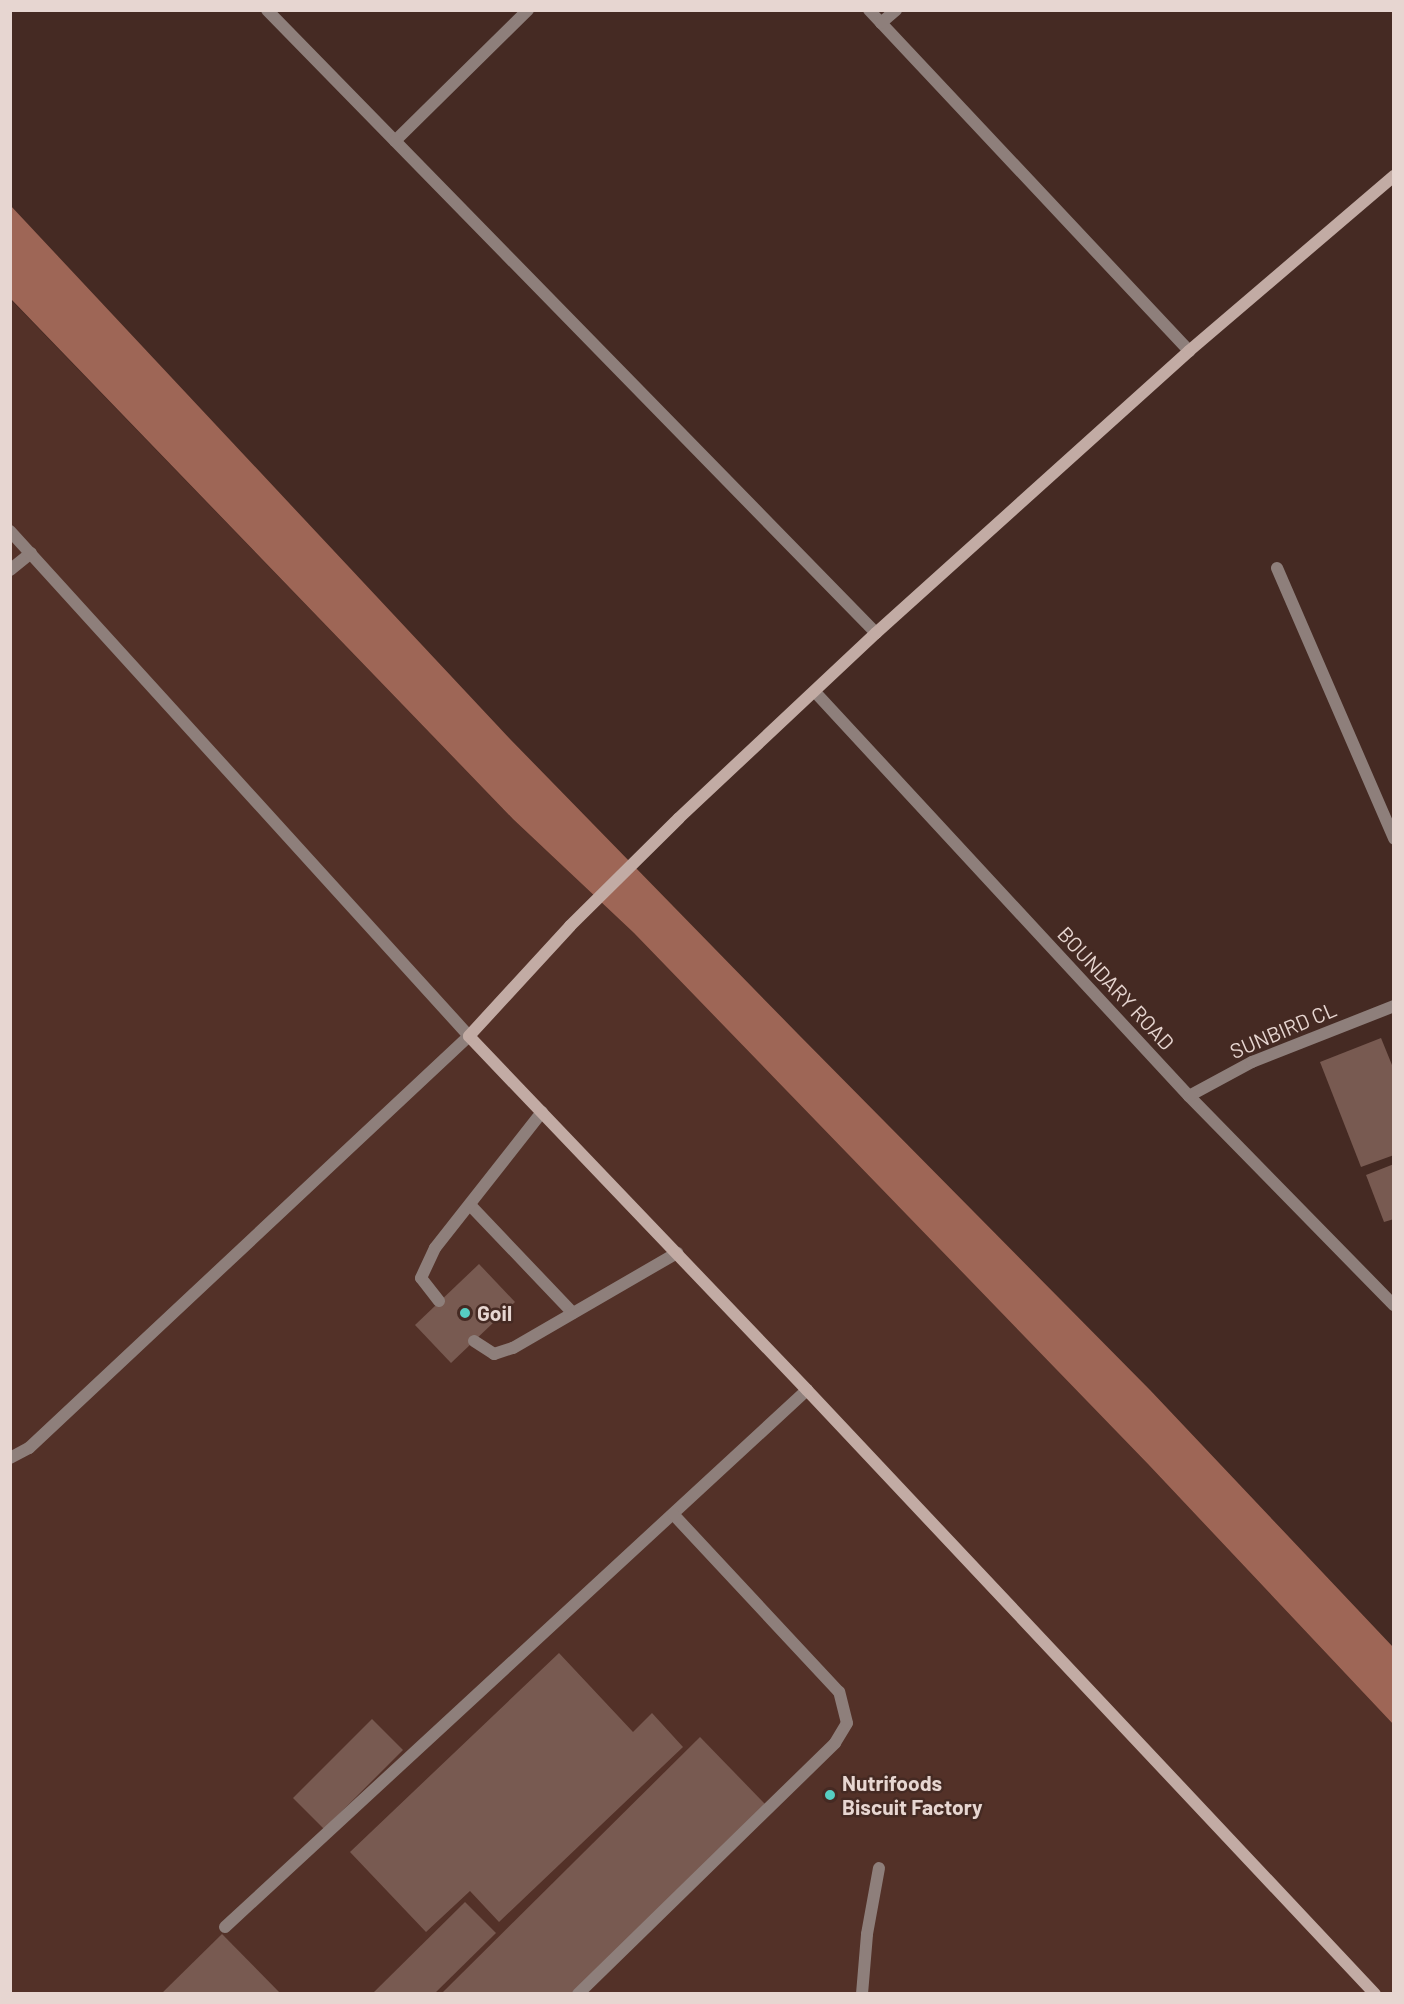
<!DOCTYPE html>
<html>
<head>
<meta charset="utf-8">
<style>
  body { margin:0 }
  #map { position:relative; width:1404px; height:2004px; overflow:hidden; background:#452a23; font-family:Barlow,sans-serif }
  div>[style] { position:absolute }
  .built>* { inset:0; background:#533128 }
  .water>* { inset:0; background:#9e6656 }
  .building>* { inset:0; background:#785a51 }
  .lane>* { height:12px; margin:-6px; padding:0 6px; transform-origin:6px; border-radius:6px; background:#8e7f7b }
  .street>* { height:12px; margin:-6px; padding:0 6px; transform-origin:6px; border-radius:6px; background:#8e7f7b }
  .secondary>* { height:12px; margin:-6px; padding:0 6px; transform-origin:6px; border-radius:6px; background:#c2aba4 }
  .dots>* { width:16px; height:16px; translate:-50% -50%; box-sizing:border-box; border:3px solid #452a23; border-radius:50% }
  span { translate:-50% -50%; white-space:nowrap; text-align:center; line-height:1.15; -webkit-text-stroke:5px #452a23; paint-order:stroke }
  .street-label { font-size:21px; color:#e7d6d1 }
  .poi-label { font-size:21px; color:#e7d6d1; font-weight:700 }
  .left { translate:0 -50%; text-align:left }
  .frame { position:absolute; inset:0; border:12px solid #e7d6d1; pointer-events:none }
</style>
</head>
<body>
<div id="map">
  <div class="built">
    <div style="clip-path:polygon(10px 299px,513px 819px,634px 933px,1148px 1464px,1393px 1724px,1393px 1993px,11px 1993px)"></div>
  </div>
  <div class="water">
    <div style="clip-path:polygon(10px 205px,510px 739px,798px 1034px,1150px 1390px,1393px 1647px,1393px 1724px,1148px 1464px,634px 933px,513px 819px,11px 299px)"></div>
  </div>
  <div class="building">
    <div style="clip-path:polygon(1381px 1038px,1394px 1070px,1394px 1155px,1361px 1167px,1320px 1062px)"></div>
    <div style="clip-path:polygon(1394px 1164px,1394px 1219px,1384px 1222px,1366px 1175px)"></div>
    <div style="clip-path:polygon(479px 1264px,515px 1302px,451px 1363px,415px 1325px)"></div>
    <div style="clip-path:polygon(559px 1653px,633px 1732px,652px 1713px,683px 1747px,499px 1922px,470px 1891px,426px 1932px,350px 1852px)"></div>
    <div style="clip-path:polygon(372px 1719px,403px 1750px,324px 1829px,293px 1798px)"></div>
    <div style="clip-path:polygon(700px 1737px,765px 1804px,573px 1994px,441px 1994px)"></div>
    <div style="clip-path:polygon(465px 1902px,496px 1933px,434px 1994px,372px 1994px)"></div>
    <div style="clip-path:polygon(222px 1934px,281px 1994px,161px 1994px)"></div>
  </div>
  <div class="lane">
    <div style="left:10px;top:570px;width:27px;rotate:-39deg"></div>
    <div style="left:470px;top:1205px;width:149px;rotate:46.4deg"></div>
    <div style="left:439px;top:1301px;width:29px;rotate:-128deg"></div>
    <div style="left:421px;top:1278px;width:33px;rotate:-65deg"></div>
    <div style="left:435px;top:1248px;width:173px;rotate:-51.8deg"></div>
    <div style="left:474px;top:1341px;width:24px;rotate:33deg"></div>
    <div style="left:494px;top:1354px;width:20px;rotate:-18deg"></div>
    <div style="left:513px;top:1348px;width:190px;rotate:-30.1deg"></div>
    <div style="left:10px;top:1458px;width:21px;rotate:-28deg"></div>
    <div style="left:29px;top:1448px;width:603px;rotate:-43.12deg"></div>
    <div style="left:225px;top:1927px;width:792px;rotate:-42.7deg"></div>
    <div style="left:578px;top:1994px;width:359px;rotate:-44.3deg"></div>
    <div style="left:835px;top:1743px;width:23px;rotate:-59deg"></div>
    <div style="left:847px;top:1723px;width:32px;rotate:-104deg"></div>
    <div style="left:839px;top:1692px;width:243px;rotate:-133deg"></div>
    <div style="left:862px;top:1994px;width:60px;rotate:-85.2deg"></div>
    <div style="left:867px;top:1934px;width:67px;rotate:-79.7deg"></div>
  </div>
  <div class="street">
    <div style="left:267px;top:10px;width:871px;rotate:45.65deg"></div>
    <div style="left:869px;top:10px;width:468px;rotate:46.8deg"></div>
    <div style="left:881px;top:23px;width:20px;rotate:-41deg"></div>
    <div style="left:395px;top:141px;width:187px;rotate:-44.6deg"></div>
    <div style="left:10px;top:531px;width:682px;rotate:47.73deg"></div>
    <div style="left:1277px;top:568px;width:295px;rotate:66.6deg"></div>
    <div style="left:815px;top:692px;width:551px;rotate:47.21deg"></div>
    <div style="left:1189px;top:1096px;width:293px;rotate:45.6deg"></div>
    <div style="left:1189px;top:1096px;width:72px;rotate:-28.4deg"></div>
    <div style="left:1252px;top:1062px;width:153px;rotate:-21.5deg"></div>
  </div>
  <div class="secondary">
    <div style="left:1375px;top:1994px;width:829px;rotate:-133.24deg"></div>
    <div style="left:807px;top:1390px;width:489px;rotate:-133.7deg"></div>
    <div style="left:469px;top:1036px;width:149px;rotate:-47.4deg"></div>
    <div style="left:570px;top:926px;width:153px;rotate:-44.7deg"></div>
    <div style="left:679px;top:818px;width:270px;rotate:-43.2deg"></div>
    <div style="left:876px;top:633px;width:421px;rotate:-42deg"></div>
    <div style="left:1189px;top:351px;width:270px;rotate:-40.5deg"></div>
  </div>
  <div class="dots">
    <div style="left:465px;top:1313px;background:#56cec2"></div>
    <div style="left:830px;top:1795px;background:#56cec2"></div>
  </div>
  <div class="street-label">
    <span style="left:1116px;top:988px;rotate:47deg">BOUNDARY ROAD</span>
    <span style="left:1283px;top:1030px;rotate:-23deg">SUNBIRD CL</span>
  </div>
  <div class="poi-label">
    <span class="left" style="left:477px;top:1313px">Goil</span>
    <span class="left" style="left:842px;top:1795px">Nutrifoods<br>Biscuit Factory</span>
  </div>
  <div class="frame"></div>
</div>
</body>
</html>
